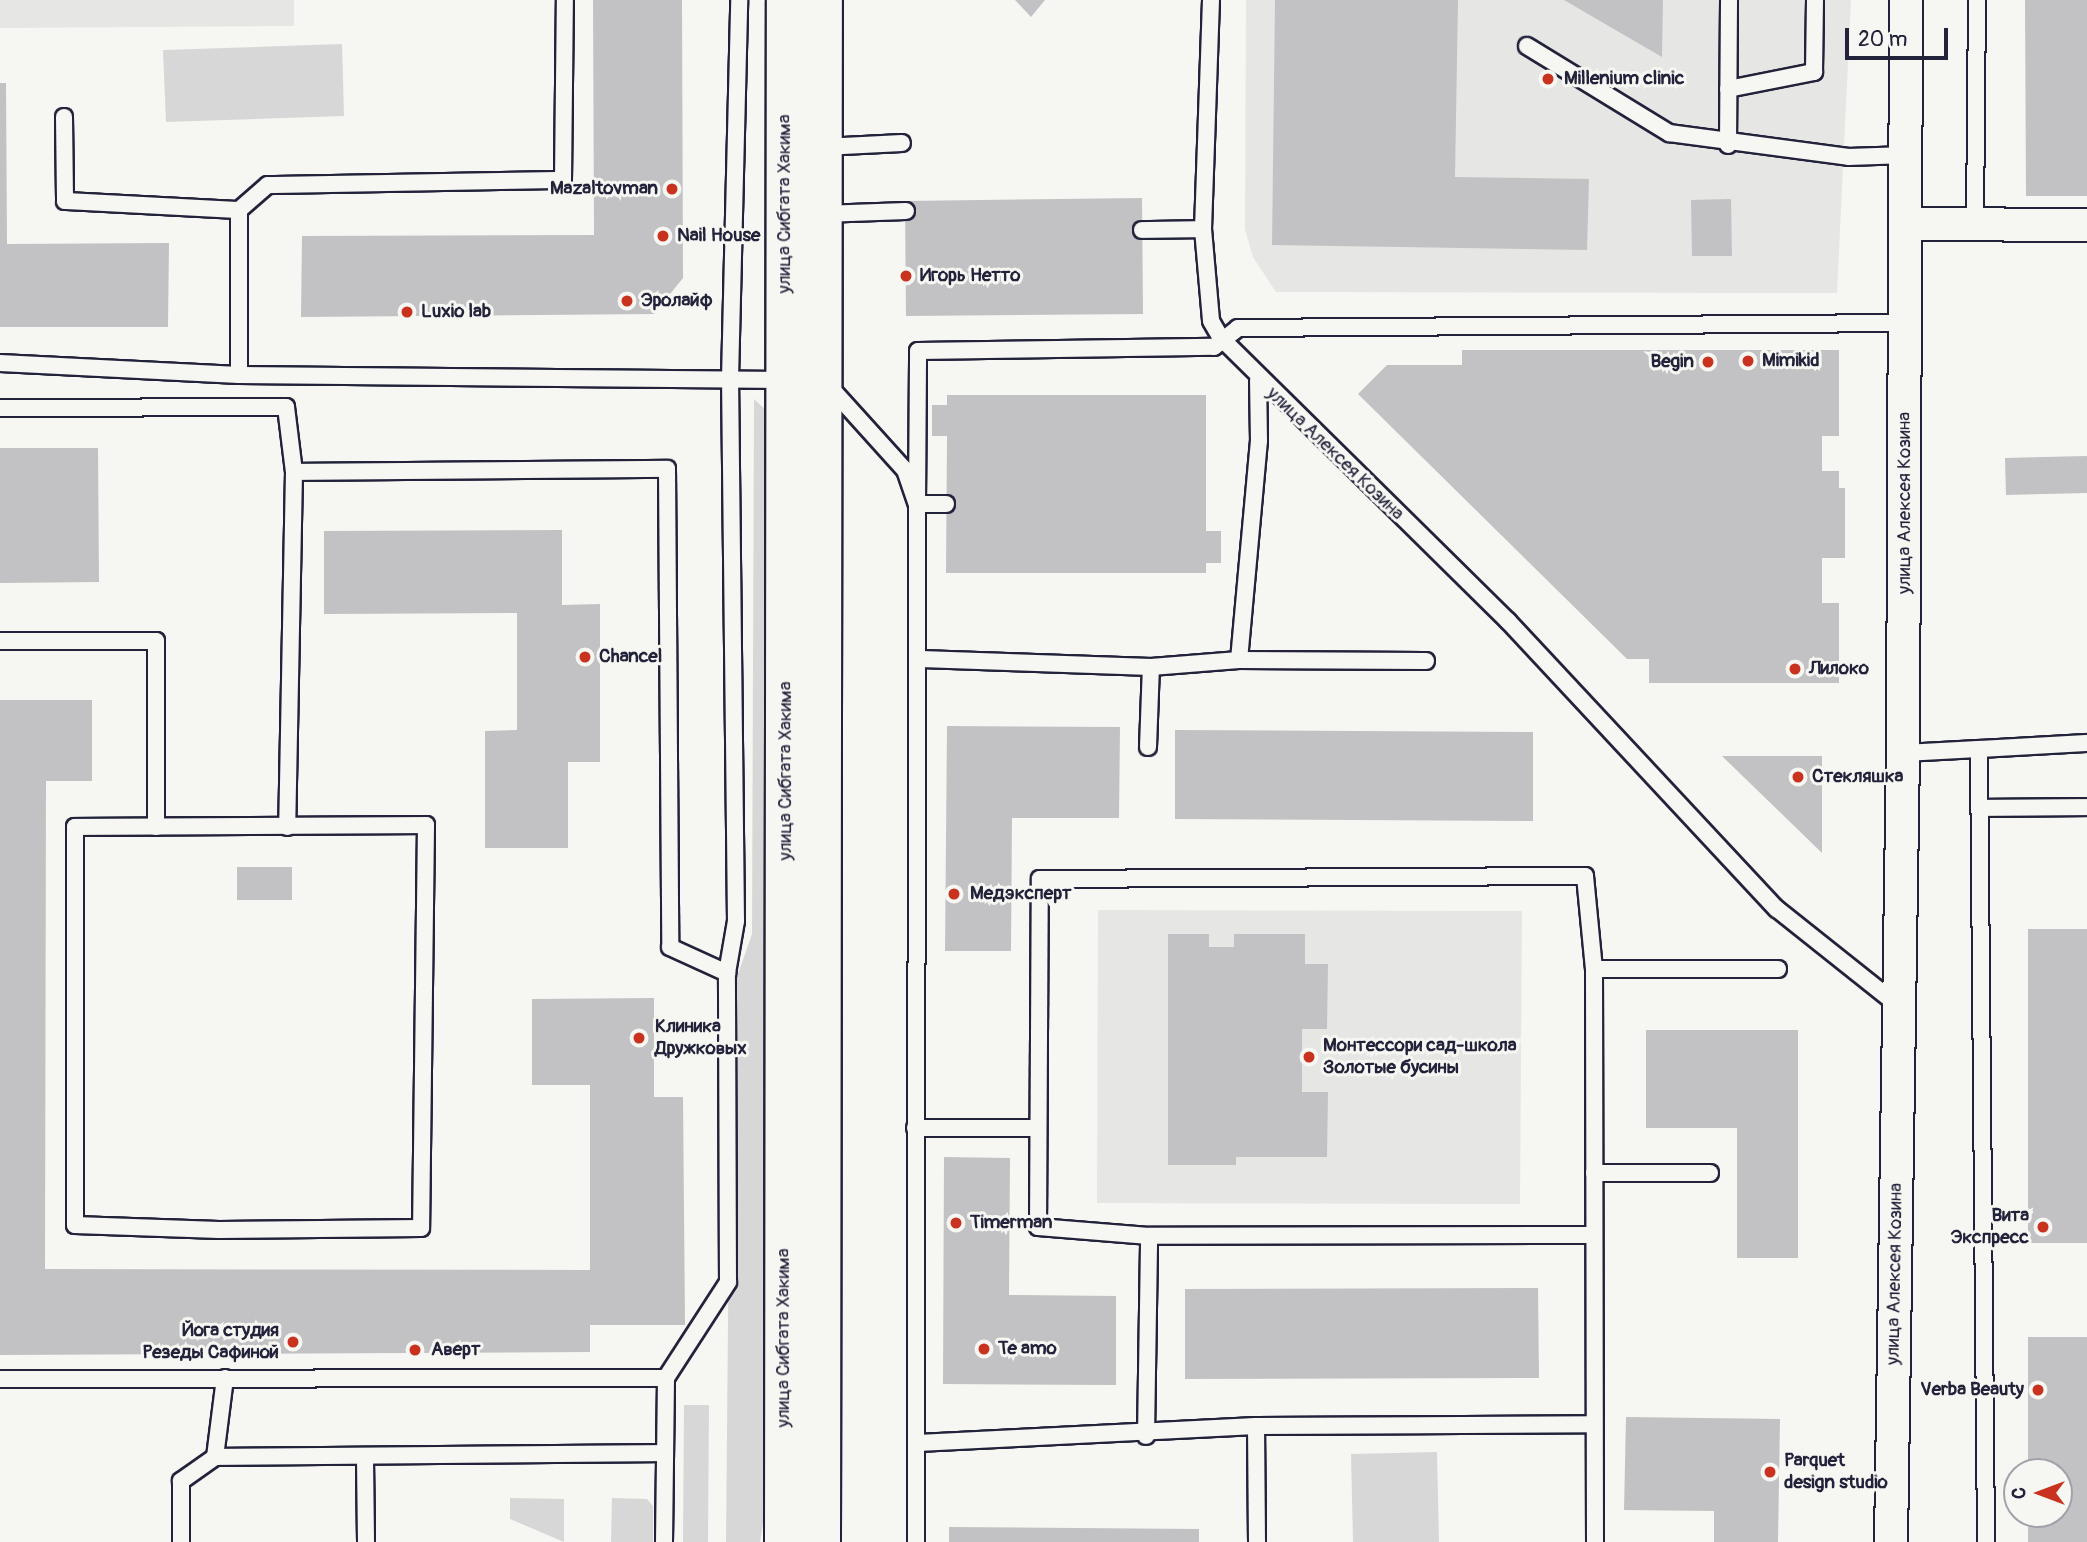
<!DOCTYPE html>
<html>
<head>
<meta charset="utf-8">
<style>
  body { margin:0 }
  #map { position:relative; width:2087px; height:1542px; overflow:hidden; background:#f6f6f2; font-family:Pangolin,sans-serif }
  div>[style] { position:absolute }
  .built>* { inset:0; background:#e6e6e4 }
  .green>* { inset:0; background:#d7d7d7 }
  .building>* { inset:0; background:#c2c2c4 }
  .roads { filter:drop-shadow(2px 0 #22223b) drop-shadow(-2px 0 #22223b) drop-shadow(0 2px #22223b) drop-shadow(0 -2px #22223b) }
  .service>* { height:16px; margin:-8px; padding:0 8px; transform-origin:8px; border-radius:8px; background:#f6f6f2 }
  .minor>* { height:32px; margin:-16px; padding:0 16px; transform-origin:16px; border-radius:16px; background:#f6f6f2 }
  .secondary>* { height:38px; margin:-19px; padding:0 19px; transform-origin:19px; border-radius:19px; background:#f6f6f2 }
  .dots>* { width:19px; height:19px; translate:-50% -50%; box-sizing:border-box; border:4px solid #f6f6f2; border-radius:50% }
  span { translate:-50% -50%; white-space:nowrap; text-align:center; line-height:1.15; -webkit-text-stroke:6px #f6f6f2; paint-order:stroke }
  .poi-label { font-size:19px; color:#22223b; font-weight:700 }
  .left { translate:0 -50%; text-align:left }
  .right { translate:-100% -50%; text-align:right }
  .street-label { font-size:19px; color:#22223b }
  .north { position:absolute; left:2003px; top:1458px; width:70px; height:70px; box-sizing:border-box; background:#f6f6f2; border:2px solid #a1a1a9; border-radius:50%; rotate:270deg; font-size:19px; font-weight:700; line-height:28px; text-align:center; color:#22223b }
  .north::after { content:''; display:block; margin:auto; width:24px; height:32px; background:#c8321e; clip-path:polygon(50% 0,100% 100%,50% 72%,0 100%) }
  .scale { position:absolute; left:1845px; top:28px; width:103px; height:32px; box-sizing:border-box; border:4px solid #22223b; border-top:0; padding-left:9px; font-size:21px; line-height:24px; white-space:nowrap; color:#22223b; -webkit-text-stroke:5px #f6f6f2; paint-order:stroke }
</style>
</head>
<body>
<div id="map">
  <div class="built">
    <div style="clip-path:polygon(0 0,294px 0,294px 26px,0 28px)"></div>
    <div style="clip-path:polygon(1246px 0,1851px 0,1837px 293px,1276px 292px,1253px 257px,1245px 229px)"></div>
    <div style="clip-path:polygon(1098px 910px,1522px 911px,1520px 1204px,1097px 1203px)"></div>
  </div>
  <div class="green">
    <div style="clip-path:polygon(342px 44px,344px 116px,166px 122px,163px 50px)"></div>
    <div style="clip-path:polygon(754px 399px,766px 410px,764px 1518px,760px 1542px,726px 1542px,731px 994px,752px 934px)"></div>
    <div style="clip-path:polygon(684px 1405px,709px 1405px,708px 1542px,683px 1542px)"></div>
    <div style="clip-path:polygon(1437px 1452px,1439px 1542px,1353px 1542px,1351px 1454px)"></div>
    <div style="clip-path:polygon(510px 1498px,564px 1499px,564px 1542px,510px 1519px)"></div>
    <div style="clip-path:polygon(612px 1498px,647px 1499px,653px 1506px,653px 1542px,611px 1542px)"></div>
  </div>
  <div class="building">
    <div style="clip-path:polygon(593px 0,682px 0,683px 278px,654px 314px,301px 317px,302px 236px,594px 235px)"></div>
    <div style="clip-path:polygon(1015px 0,1045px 0,1031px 17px)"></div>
    <div style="clip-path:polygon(1275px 0,1458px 0,1455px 177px,1589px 179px,1587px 250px,1272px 245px)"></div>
    <div style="clip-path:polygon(1564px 0,1663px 0,1662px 57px)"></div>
    <div style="clip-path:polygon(2025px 0,2087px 0,2087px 196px,2026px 196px)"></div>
    <div style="clip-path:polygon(0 83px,6px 83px,7px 244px,169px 243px,168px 327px,0 327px)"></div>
    <div style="clip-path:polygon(1142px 198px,1143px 314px,906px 316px,905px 201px)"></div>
    <div style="clip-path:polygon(1731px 199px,1732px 256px,1692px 256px,1691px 200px)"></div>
    <div style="clip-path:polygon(1462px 350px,1839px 350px,1839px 436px,1822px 436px,1822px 471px,1839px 471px,1839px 488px,1845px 488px,1845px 558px,1822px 558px,1822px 603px,1839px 603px,1839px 683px,1649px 683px,1649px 659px,1627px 659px,1358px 394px,1387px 365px,1462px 365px)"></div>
    <div style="clip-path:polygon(947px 395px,1206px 395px,1206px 531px,1221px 531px,1221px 563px,1206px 563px,1206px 573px,946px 573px,947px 436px,932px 436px,932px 405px,947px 405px)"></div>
    <div style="clip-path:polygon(0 448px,98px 448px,99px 582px,0 583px)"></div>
    <div style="clip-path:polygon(2087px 456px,2087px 493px,2006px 495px,2005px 458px)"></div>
    <div style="clip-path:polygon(562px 530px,562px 605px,600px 604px,600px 762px,568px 762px,568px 848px,485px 848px,485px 731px,517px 730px,517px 613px,324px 614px,324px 531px)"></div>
    <div style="clip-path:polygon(0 700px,92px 700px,92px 781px,46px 781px,45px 1269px,590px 1270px,590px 1085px,532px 1085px,532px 999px,654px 998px,654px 1097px,683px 1097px,685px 1325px,590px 1325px,590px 1352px,0 1355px)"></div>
    <div style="clip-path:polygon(947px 726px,1120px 727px,1119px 818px,1012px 818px,1011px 951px,945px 951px)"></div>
    <div style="clip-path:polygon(1175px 730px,1533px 732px,1533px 821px,1175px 819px)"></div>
    <div style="clip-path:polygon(1722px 756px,1822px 756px,1822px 853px)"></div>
    <div style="clip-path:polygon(237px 867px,292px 867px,292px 900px,237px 900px)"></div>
    <div style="clip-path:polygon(2028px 929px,2087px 929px,2087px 1243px,2028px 1243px)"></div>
    <div style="clip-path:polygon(1168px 934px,1209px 934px,1209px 947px,1234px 947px,1234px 934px,1305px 934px,1305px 964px,1328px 964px,1327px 1029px,1302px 1029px,1302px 1092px,1328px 1092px,1327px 1157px,1236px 1157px,1236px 1165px,1168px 1165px)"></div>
    <div style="clip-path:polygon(1646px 1030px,1798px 1030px,1798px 1258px,1737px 1258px,1737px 1128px,1646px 1128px)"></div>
    <div style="clip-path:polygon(944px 1157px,1010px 1158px,1009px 1295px,1116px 1296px,1116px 1385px,943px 1384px)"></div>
    <div style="clip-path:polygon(1538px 1288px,1539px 1378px,1185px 1379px,1185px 1289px)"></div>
    <div style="clip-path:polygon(2028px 1337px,2087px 1337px,2087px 1542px,2028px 1542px,2028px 1514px,2059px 1514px,2059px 1472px,2028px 1472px)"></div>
    <div style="clip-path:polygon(1626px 1417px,1780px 1419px,1778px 1542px,1714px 1542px,1714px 1511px,1624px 1510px)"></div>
    <div style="clip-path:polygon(949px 1527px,1199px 1529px,1199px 1542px,949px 1542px)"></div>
  </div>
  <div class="roads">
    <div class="service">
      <div style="left:1211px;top:0;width:229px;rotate:92deg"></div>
      <div style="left:1203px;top:229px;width:92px;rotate:85deg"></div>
      <div style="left:1211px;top:321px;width:20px;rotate:60deg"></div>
      <div style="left:1221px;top:338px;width:403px;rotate:44.6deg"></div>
      <div style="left:1508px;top:621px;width:394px;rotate:47deg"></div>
      <div style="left:1777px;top:909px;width:157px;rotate:38.5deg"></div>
      <div style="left:1527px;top:46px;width:167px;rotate:31.5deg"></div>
      <div style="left:1669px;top:133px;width:181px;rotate:7.6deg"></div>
      <div style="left:1848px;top:157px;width:59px;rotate:-1.9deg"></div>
      <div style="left:1728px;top:89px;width:88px;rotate:-11.2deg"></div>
      <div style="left:1814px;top:72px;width:72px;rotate:-89.2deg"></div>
      <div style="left:64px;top:117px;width:84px;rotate:89.3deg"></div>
      <div style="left:65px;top:201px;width:174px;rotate:3deg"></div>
      <div style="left:1728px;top:145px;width:145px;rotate:-89.6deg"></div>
      <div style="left:823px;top:147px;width:79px;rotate:-2.9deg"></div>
      <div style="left:822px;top:214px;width:84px;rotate:-2deg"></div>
      <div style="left:1975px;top:225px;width:225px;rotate:-89.5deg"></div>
      <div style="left:1142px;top:230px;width:61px;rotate:-0.9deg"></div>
      <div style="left:0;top:363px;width:239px;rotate:2.9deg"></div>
      <div style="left:239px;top:375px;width:546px;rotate:0.52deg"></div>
      <div style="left:239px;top:375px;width:165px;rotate:-90deg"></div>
      <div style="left:239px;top:210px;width:38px;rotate:-41deg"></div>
      <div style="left:268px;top:185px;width:295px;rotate:-1deg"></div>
      <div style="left:563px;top:180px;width:180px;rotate:-89.4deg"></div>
      <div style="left:829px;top:386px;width:113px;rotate:47.9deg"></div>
      <div style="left:905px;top:470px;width:36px;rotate:71deg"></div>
      <div style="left:917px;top:504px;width:1038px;rotate:90.06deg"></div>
      <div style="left:0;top:408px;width:286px;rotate:-0.2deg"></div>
      <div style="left:286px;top:407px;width:65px;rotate:83deg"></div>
      <div style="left:294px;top:472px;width:355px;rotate:91.1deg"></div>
      <div style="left:294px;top:472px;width:373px;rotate:-0.5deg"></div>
      <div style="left:667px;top:469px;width:478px;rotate:89.6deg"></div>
      <div style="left:670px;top:947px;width:63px;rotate:24.5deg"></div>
      <div style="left:946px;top:504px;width:29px;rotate:180deg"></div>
      <div style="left:917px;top:504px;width:153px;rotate:-89.6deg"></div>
      <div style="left:918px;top:351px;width:296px;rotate:-0.8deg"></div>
      <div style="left:1214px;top:347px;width:31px;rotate:-38deg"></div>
      <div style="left:1238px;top:328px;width:668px;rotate:-0.43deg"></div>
      <div style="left:0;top:641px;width:156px"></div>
      <div style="left:156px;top:641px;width:186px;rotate:90deg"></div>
      <div style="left:921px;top:659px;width:230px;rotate:2deg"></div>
      <div style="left:1151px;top:667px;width:88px;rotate:-4.5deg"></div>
      <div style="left:1239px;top:660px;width:187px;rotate:0.3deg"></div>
      <div style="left:1239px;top:660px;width:220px;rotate:-84.8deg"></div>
      <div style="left:1259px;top:441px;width:61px;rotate:-90.9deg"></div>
      <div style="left:1148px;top:747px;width:80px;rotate:-87.9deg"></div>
      <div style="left:1903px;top:753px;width:76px;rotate:-3deg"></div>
      <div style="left:1980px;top:808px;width:107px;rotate:-0.5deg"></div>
      <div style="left:426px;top:825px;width:403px;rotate:90.7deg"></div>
      <div style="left:421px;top:1228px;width:202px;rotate:179.4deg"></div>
      <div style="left:219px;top:1230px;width:144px;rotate:-178deg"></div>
      <div style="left:75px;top:1225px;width:398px;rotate:-90deg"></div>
      <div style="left:75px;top:827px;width:351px;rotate:-0.3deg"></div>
      <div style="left:1594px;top:969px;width:184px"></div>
      <div style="left:915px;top:1128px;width:123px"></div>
      <div style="left:1594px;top:1173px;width:116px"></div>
      <div style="left:1594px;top:1235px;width:445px;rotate:179.9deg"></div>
      <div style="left:1149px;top:1236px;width:111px;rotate:-175.4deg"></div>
      <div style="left:1038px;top:1227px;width:348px;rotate:-89.7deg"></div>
      <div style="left:1040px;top:879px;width:545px;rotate:-0.32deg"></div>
      <div style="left:1585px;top:876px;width:93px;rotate:84.5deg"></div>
      <div style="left:1594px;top:969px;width:573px;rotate:89.9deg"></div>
      <div style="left:225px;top:1378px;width:80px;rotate:97.2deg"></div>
      <div style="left:215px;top:1457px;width:448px;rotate:-0.5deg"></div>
      <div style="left:0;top:1379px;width:666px;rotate:-0.09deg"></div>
      <div style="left:1256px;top:1426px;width:116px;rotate:89.5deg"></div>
      <div style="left:1146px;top:1436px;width:200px;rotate:-89.1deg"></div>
      <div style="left:918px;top:1443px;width:338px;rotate:-2.9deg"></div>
      <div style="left:1256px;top:1426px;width:338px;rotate:-0.3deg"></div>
      <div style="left:365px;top:1459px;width:83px;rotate:89.3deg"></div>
      <div style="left:181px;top:1542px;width:61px;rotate:-90deg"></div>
      <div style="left:181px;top:1481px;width:42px;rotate:-35.2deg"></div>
      <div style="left:664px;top:1542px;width:164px;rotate:-89.3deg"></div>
      <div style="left:666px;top:1378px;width:114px;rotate:-57.1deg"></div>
      <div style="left:728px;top:1282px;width:309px;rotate:-90.2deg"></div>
      <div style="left:727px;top:973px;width:53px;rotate:-80.2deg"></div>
      <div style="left:736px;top:921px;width:542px;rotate:-90.63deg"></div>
      <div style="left:730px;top:379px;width:379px;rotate:-88.6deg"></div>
      <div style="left:1986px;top:1542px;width:793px;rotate:-90.51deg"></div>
      <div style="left:1979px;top:749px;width:108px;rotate:-3.2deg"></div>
    </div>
    <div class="minor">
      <div style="left:1907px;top:224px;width:180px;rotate:0.3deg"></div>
      <div style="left:1891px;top:1542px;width:789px;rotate:-89.13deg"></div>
      <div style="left:1903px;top:753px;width:753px;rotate:-89.77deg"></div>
    </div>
    <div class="secondary">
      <div style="left:784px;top:1542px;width:1542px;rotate:-89.93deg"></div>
      <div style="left:821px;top:1542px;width:1542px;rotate:-89.93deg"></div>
    </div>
  </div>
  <div class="dots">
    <div style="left:1548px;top:79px;background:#c8321e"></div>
    <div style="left:672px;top:189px;background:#c8321e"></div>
    <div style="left:663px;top:236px;background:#c8321e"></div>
    <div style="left:906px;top:276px;background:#c8321e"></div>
    <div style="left:627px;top:301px;background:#c8321e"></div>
    <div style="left:407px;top:312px;background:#c8321e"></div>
    <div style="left:1748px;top:361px;background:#c8321e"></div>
    <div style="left:1708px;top:362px;background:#c8321e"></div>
    <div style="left:585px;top:657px;background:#c8321e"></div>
    <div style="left:1795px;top:669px;background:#c8321e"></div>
    <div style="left:1798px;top:777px;background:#c8321e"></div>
    <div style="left:954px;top:894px;background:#c8321e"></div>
    <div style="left:639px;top:1038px;background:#c8321e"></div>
    <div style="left:1309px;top:1057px;background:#c8321e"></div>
    <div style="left:956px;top:1223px;background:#c8321e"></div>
    <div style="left:2043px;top:1227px;background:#c8321e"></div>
    <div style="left:293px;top:1342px;background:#c8321e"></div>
    <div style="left:984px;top:1349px;background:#c8321e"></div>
    <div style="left:415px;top:1350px;background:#c8321e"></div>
    <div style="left:2038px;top:1390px;background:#c8321e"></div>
    <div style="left:1770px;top:1472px;background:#c8321e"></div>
  </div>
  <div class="poi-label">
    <span class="left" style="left:1564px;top:79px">Millenium clinic</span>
    <span class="right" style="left:658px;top:189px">Mazaltovman</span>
    <span class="left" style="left:677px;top:236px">Nail House</span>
    <span class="left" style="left:920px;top:276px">Игорь Нетто</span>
    <span class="left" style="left:641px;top:301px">Эролайф</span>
    <span class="left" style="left:421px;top:312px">Luxio lab</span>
    <span class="left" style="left:1762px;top:361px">Mimikid</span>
    <span class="right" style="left:1694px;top:362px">Begin</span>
    <span class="left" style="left:599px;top:657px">Chancel</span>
    <span class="left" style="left:1809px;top:669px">Лилоко</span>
    <span class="left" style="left:1812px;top:777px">Стекляшка</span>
    <span class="left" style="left:970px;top:894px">Медэксперт</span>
    <span class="left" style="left:655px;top:1038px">Клиника<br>Дружковых</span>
    <span class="left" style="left:1323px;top:1057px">Монтессори сад-школа<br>Золотые бусины</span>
    <span class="right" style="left:2029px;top:1227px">Вита<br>Экспресс</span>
    <span class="left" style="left:970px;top:1223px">Timerman</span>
    <span class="right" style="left:279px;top:1342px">Йога студия<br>Резеды Сафиной</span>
    <span class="left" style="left:998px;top:1349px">Te amo</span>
    <span class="left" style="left:431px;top:1350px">Аверт</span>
    <span class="right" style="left:2024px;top:1390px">Verba Beauty</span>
    <span class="left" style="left:1784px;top:1472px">Parquet<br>design studio</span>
  </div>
  <div class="street-label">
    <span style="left:785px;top:204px;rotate:-90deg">улица Сибгата Хакима</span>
    <span style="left:1335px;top:454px;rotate:44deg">улица Алексея Козина</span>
    <span style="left:1905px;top:503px;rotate:-90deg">улица Алексея Козина</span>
    <span style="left:786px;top:771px;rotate:-90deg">улица Сибгата Хакима</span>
    <span style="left:1895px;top:1274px;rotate:-89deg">улица Алексея Козина</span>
    <span style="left:784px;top:1338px;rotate:-90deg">улица Сибгата Хакима</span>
  </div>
  <div class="north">С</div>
  <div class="scale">20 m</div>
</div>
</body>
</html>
